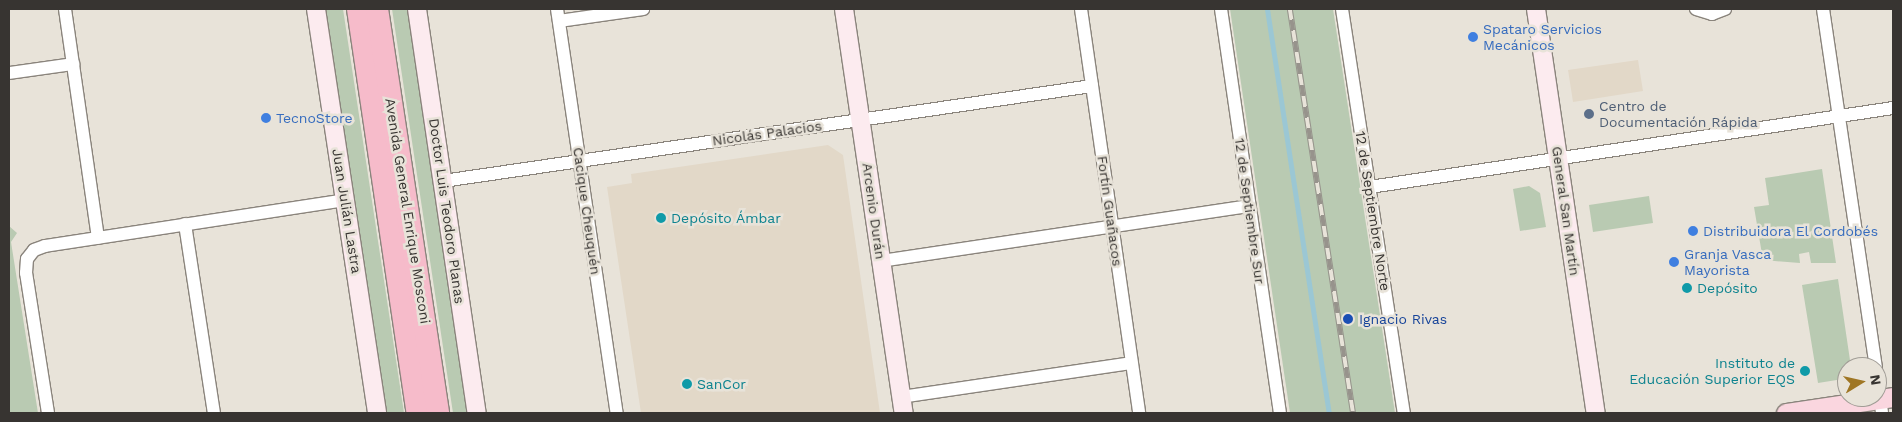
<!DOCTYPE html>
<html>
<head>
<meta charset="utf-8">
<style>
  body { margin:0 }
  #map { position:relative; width:1902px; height:422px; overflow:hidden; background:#e8e3d9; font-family:"Work Sans",sans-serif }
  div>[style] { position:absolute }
  .built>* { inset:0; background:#e2d8c8 }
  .green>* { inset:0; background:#b9cab2 }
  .stream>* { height:5px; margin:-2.5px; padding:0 2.5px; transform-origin:2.5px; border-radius:2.5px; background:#9bc7d4 }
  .roads { filter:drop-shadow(1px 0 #8a847c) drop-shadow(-1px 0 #8a847c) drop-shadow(0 1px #8a847c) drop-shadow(0 -1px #8a847c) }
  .street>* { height:12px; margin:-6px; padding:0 6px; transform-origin:6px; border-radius:6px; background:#fff }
  .secondary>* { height:18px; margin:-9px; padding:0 9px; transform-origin:9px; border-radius:9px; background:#fcebef }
  .primary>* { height:19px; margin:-9.5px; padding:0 9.5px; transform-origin:9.5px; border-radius:9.5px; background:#fad6df }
  .highway>* { height:22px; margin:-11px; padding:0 11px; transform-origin:11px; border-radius:11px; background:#f6bbca }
  .rail>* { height:5.5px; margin-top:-2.75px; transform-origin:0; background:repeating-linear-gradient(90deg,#e8e3d9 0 11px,#97938c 0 22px); box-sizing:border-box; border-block:1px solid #97938c }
  .dots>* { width:14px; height:14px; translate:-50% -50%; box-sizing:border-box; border:2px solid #e8e3d9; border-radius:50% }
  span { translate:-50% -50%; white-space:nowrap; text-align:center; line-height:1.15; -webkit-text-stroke:5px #e8e3d9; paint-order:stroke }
  .shop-label { font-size:14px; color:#366cbe }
  .left { translate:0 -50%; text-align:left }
  .service-label { font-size:14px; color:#4e5e75 }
  .street-label { font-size:14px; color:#373431 }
  .culture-label { font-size:14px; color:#0d838f }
  .right { translate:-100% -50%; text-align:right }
  .transit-label { font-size:14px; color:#164399 }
  .frame { position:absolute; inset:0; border:10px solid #373431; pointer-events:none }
  .north { position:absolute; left:1837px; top:357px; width:50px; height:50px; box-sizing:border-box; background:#e8e3d9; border:1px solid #a19d96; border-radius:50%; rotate:81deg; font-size:14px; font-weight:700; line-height:20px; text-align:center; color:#373431 }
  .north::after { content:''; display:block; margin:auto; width:18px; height:22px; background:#9f7624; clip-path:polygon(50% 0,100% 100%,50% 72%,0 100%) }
</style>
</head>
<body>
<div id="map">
  <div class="built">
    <div style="clip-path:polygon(1638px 60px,1643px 91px,1573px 102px,1568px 70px)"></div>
    <div style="clip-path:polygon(828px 145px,843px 155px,880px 413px,641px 413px,607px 187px,632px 183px,631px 174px)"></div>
  </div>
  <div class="green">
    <div style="clip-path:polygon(324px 9px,343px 9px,404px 413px,384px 413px)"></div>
    <div style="clip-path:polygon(392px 9px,409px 9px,468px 413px,453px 413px)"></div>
    <div style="clip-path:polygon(1230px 9px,1333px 9px,1395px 413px,1290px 413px)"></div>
    <div style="clip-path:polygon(1822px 169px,1836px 263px,1811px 263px,1809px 252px,1799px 254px,1800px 263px,1763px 260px,1754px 207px,1769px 205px,1765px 178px)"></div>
    <div style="clip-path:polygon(1529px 186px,1540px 193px,1546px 227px,1520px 231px,1513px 189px)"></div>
    <div style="clip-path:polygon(1649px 196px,1653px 223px,1593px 232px,1589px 205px)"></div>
    <div style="clip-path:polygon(9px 226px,17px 233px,11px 242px,38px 413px,9px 413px)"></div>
    <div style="clip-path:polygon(1838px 279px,1851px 367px,1847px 367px,1847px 373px,1843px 379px,1818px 383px,1802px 285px)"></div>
  </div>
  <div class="stream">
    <div style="left:1267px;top:9px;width:409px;rotate:81.3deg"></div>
  </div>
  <div class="roads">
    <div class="street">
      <div style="left:65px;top:9px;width:231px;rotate:81.8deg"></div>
      <div style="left:557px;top:9px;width:408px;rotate:81.6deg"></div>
      <div style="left:1081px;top:9px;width:408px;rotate:81.8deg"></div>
      <div style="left:1221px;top:9px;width:408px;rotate:81.7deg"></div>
      <div style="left:1342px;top:9px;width:409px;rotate:81.3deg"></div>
      <div style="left:1696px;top:9px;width:17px;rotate:17deg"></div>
      <div style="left:1712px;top:14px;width:14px;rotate:-21deg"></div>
      <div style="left:1823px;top:9px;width:362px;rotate:81.6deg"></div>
      <div style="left:559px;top:21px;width:85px;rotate:-8.1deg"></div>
      <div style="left:9px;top:73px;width:65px;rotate:-8deg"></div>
      <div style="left:443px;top:181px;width:656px;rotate:-8.33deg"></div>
      <div style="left:1370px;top:187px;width:529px;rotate:-8.59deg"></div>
      <div style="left:185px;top:224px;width:191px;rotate:81.3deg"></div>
      <div style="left:881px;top:261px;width:372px;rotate:-8.5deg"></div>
      <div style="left:1877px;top:377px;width:36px;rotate:82deg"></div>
      <div style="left:901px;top:397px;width:233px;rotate:-8.4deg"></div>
      <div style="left:48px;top:413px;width:142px;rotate:-98.9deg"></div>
      <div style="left:26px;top:273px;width:14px;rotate:-86deg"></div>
      <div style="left:27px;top:259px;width:11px;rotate:-52deg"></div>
      <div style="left:34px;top:250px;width:12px;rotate:-20deg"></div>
      <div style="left:45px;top:246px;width:304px;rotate:-8.7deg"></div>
    </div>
    <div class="secondary">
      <div style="left:316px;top:9px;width:409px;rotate:81.4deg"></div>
      <div style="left:417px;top:9px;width:408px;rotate:81.6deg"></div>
      <div style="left:844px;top:9px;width:408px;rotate:81.6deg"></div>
      <div style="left:1536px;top:9px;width:408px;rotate:81.6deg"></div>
    </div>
    <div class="primary">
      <div style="left:1786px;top:413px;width:108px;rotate:-8.5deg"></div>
    </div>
    <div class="highway">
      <div style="left:358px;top:9px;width:408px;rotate:81.6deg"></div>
      <div style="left:377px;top:9px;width:409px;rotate:81.4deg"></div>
    </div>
  </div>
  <div class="rail">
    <div style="left:1290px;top:9px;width:409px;rotate:81.1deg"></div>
  </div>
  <div class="dots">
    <div style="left:1473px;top:37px;background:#3f7fe0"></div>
    <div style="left:1589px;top:114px;background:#5c6f8a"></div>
    <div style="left:266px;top:118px;background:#3f7fe0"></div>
    <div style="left:661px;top:218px;background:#0f9aa8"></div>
    <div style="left:1693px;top:231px;background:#3f7fe0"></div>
    <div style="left:1674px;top:262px;background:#3f7fe0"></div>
    <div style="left:1687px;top:288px;background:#0f9aa8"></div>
    <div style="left:1348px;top:319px;background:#1a4fb4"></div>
    <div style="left:1805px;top:371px;background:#0f9aa8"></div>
    <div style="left:687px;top:384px;background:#0f9aa8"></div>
  </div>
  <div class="shop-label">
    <span class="left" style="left:1483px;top:37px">Spataro Servicios<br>Mecánicos</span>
    <span class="left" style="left:276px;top:118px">TecnoStore</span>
    <span class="left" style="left:1703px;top:231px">Distribuidora El Cordobés</span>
    <span class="left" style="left:1684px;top:262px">Granja Vasca<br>Mayorista</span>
  </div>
  <div class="service-label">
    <span class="left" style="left:1599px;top:114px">Centro de<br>Documentación Rápida</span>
  </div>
  <div class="street-label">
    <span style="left:767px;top:133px;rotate:-8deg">Nicolás Palacios</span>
    <span style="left:347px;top:211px;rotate:81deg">Juan Julián Lastra</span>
    <span style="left:408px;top:211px;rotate:81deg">Avenida General Enrique Mosconi</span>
    <span style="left:447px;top:211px;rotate:82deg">Doctor Luis Teodoro Planas</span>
    <span style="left:587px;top:211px;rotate:82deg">Cacique Cheuquén</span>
    <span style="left:874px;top:211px;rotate:82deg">Arcenio Durán</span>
    <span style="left:1110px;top:211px;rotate:82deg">Fortín Guañacos</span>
    <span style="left:1250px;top:211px;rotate:82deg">12 de Septiembre Sur</span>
    <span style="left:1373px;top:211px;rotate:81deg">12 de Septiembre Norte</span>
    <span style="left:1566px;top:211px;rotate:82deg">General San Martín</span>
  </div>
  <div class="culture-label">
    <span class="left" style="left:671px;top:218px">Depósito Ámbar</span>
    <span class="left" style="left:1697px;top:288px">Depósito</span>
    <span class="right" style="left:1795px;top:371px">Instituto de<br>Educación Superior EQS</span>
    <span class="left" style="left:697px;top:384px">SanCor</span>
  </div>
  <div class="transit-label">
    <span class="left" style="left:1359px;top:319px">Ignacio Rivas</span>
  </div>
  <div class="frame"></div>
  <div class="north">N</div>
</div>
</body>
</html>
